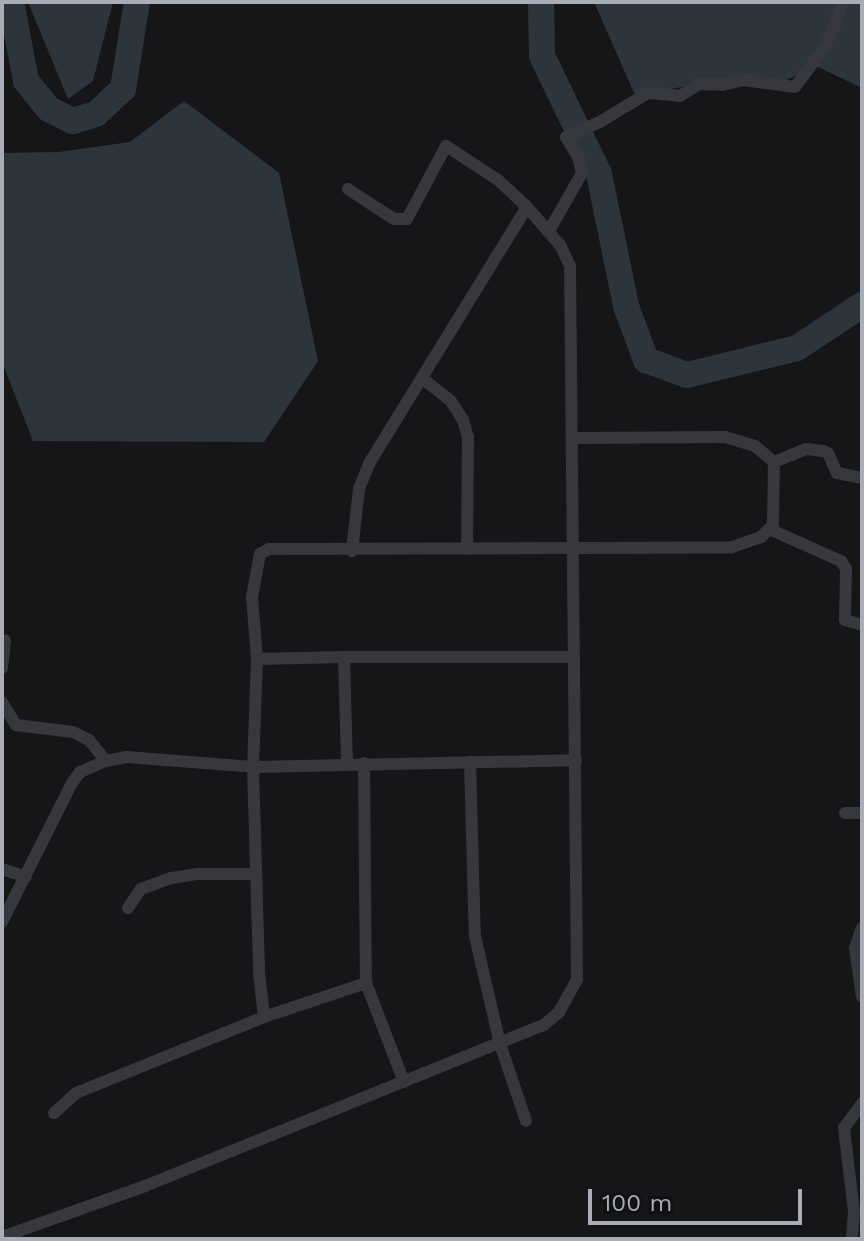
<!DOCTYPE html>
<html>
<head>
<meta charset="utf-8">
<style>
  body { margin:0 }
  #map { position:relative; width:864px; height:1241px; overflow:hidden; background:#161618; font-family:"Work Sans",sans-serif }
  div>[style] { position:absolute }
  .water>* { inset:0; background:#2c353c }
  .river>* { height:26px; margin:-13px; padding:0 13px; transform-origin:13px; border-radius:13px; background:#2c353c }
  .street>* { height:12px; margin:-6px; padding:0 6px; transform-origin:6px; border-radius:6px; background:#37383d }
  span { translate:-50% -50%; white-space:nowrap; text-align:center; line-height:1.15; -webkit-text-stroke:8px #111113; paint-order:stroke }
  .frame { position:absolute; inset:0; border:4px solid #a8adb8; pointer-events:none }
  .scale { position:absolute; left:588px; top:1189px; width:214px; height:36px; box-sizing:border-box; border:4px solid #a8adb8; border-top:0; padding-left:10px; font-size:24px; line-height:28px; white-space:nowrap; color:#a8adb8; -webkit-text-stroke:6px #111113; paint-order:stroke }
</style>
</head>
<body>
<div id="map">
  <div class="water">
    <div style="clip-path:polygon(28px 2px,113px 2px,93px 81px,68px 99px)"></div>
    <div style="clip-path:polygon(594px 2px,862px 2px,862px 88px,816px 66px,772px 87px,700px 84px,635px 95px)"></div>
    <div style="clip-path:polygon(184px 101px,279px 173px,318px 361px,264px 442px,33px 441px,2px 362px,2px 153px,59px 152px,130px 142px)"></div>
  </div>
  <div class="river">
    <div style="left:11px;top:2px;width:80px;rotate:79.2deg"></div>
    <div style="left:26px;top:81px;width:36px;rotate:51deg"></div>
    <div style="left:49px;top:109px;width:27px;rotate:27deg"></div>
    <div style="left:73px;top:121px;width:24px;rotate:-17deg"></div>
    <div style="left:96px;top:114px;width:37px;rotate:-43deg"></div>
    <div style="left:123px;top:89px;width:88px;rotate:-80.9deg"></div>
    <div style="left:541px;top:2px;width:54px;rotate:88.9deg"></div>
    <div style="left:542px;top:56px;width:131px;rotate:64.2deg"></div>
    <div style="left:599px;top:174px;width:135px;rotate:78.4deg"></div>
    <div style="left:626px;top:306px;width:58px;rotate:69.7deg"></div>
    <div style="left:646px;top:360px;width:44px;rotate:20.1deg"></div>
    <div style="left:687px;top:375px;width:113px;rotate:-13.8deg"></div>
    <div style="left:797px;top:348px;width:78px;rotate:-33.5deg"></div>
  </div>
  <div class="street">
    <div style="left:549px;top:231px;width:67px;rotate:-60.4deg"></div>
    <div style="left:582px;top:173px;width:16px;rotate:-104deg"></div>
    <div style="left:578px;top:157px;width:23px;rotate:-121deg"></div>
    <div style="left:566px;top:137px;width:35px;rotate:-24deg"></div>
    <div style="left:598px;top:123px;width:58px;rotate:-31deg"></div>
    <div style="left:648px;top:93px;width:32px;rotate:5deg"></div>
    <div style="left:680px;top:96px;width:22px;rotate:-32deg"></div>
    <div style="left:699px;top:84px;width:23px;rotate:2deg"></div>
    <div style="left:722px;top:85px;width:22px;rotate:-13deg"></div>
    <div style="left:743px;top:80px;width:52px;rotate:7.7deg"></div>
    <div style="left:795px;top:87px;width:50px;rotate:-53.1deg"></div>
    <div style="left:825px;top:47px;width:49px;rotate:-67.1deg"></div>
    <div style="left:423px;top:379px;width:34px;rotate:38deg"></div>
    <div style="left:450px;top:400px;width:24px;rotate:57deg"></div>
    <div style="left:463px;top:420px;width:18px;rotate:74deg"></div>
    <div style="left:468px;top:437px;width:112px;rotate:90.5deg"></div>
    <div style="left:774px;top:462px;width:35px;rotate:-22deg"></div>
    <div style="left:807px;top:449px;width:16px;rotate:7deg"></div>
    <div style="left:823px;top:451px;width:5px;rotate:22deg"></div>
    <div style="left:828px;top:453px;width:22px;rotate:66deg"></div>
    <div style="left:837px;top:473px;width:25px;rotate:11deg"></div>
    <div style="left:769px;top:529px;width:79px;rotate:24deg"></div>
    <div style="left:841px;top:561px;width:9px;rotate:58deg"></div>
    <div style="left:846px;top:569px;width:51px;rotate:91.1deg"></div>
    <div style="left:845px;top:620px;width:18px;rotate:16deg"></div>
    <div style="left:352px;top:551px;width:62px;rotate:-83.6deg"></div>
    <div style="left:359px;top:489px;width:29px;rotate:-68deg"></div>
    <div style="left:370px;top:462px;width:299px;rotate:-58.4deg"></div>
    <div style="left:344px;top:657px;width:87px;rotate:178.7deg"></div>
    <div style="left:257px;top:659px;width:62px;rotate:-94.6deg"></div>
    <div style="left:252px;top:597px;width:44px;rotate:-79.5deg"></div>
    <div style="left:260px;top:554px;width:10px;rotate:-29deg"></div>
    <div style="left:269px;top:549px;width:463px;rotate:-0.2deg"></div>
    <div style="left:732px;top:547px;width:31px;rotate:-19deg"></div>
    <div style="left:761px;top:537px;width:17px;rotate:-45deg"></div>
    <div style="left:773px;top:525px;width:63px;rotate:-89.1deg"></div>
    <div style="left:774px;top:462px;width:25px;rotate:-140deg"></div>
    <div style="left:755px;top:446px;width:31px;rotate:-163deg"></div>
    <div style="left:725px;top:437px;width:151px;rotate:179.6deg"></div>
    <div style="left:257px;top:659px;width:108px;rotate:92.1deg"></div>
    <div style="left:253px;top:767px;width:205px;rotate:88.3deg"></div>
    <div style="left:259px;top:972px;width:45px;rotate:83.7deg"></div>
    <div style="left:2px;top:668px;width:28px;rotate:-84deg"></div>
    <div style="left:2px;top:702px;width:27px;rotate:59deg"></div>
    <div style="left:16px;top:725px;width:57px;rotate:7deg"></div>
    <div style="left:73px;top:732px;width:18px;rotate:27deg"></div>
    <div style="left:89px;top:740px;width:27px;rotate:51deg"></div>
    <div style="left:470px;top:762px;width:174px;rotate:88.4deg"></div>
    <div style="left:475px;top:936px;width:111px;rotate:77deg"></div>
    <div style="left:500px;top:1044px;width:81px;rotate:71.3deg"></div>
    <div style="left:364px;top:763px;width:220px;rotate:89.5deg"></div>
    <div style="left:366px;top:983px;width:106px;rotate:69deg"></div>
    <div style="left:347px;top:764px;width:107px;rotate:-91.6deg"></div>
    <div style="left:344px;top:657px;width:230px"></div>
    <div style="left:845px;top:813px;width:17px"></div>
    <div style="left:2px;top:869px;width:25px;rotate:18deg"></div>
    <div style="left:128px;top:908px;width:23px;rotate:-56deg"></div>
    <div style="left:141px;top:889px;width:33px;rotate:-20deg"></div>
    <div style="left:172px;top:878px;width:26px;rotate:-9deg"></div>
    <div style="left:198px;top:874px;width:58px"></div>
    <div style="left:2px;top:922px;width:156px;rotate:-63.3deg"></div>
    <div style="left:72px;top:783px;width:14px;rotate:-54deg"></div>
    <div style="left:80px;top:772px;width:28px;rotate:-23deg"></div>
    <div style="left:106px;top:761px;width:21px;rotate:-11deg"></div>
    <div style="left:127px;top:757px;width:126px;rotate:4.5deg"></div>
    <div style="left:253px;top:767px;width:323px;rotate:-1.2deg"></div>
    <div style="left:862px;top:928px;width:21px;rotate:109deg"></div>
    <div style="left:855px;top:948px;width:49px;rotate:81.9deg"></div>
    <div style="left:54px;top:1113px;width:30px;rotate:-42deg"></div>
    <div style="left:76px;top:1093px;width:203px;rotate:-22deg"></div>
    <div style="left:264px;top:1017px;width:108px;rotate:-18.4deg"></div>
    <div style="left:2px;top:1237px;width:152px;rotate:-19.6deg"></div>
    <div style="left:145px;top:1186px;width:430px;rotate:-22deg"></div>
    <div style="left:544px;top:1025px;width:20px;rotate:-41deg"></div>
    <div style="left:559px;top:1012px;width:37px;rotate:-61deg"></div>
    <div style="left:577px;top:980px;width:714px;rotate:-90.56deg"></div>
    <div style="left:570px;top:266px;width:23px;rotate:-115deg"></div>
    <div style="left:560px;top:245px;width:50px;rotate:-131deg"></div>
    <div style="left:527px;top:207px;width:40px;rotate:-137deg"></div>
    <div style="left:498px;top:180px;width:62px;rotate:-146.8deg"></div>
    <div style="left:446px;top:146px;width:83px;rotate:118.1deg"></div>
    <div style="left:407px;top:219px;width:13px;rotate:180deg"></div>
    <div style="left:394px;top:219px;width:55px;rotate:-146.9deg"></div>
    <div style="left:852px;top:1239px;width:28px;rotate:-86deg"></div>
    <div style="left:854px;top:1211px;width:84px;rotate:-96.9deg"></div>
    <div style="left:844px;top:1128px;width:31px;rotate:-54deg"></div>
  </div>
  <div class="frame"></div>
  <div class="scale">100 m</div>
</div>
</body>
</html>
